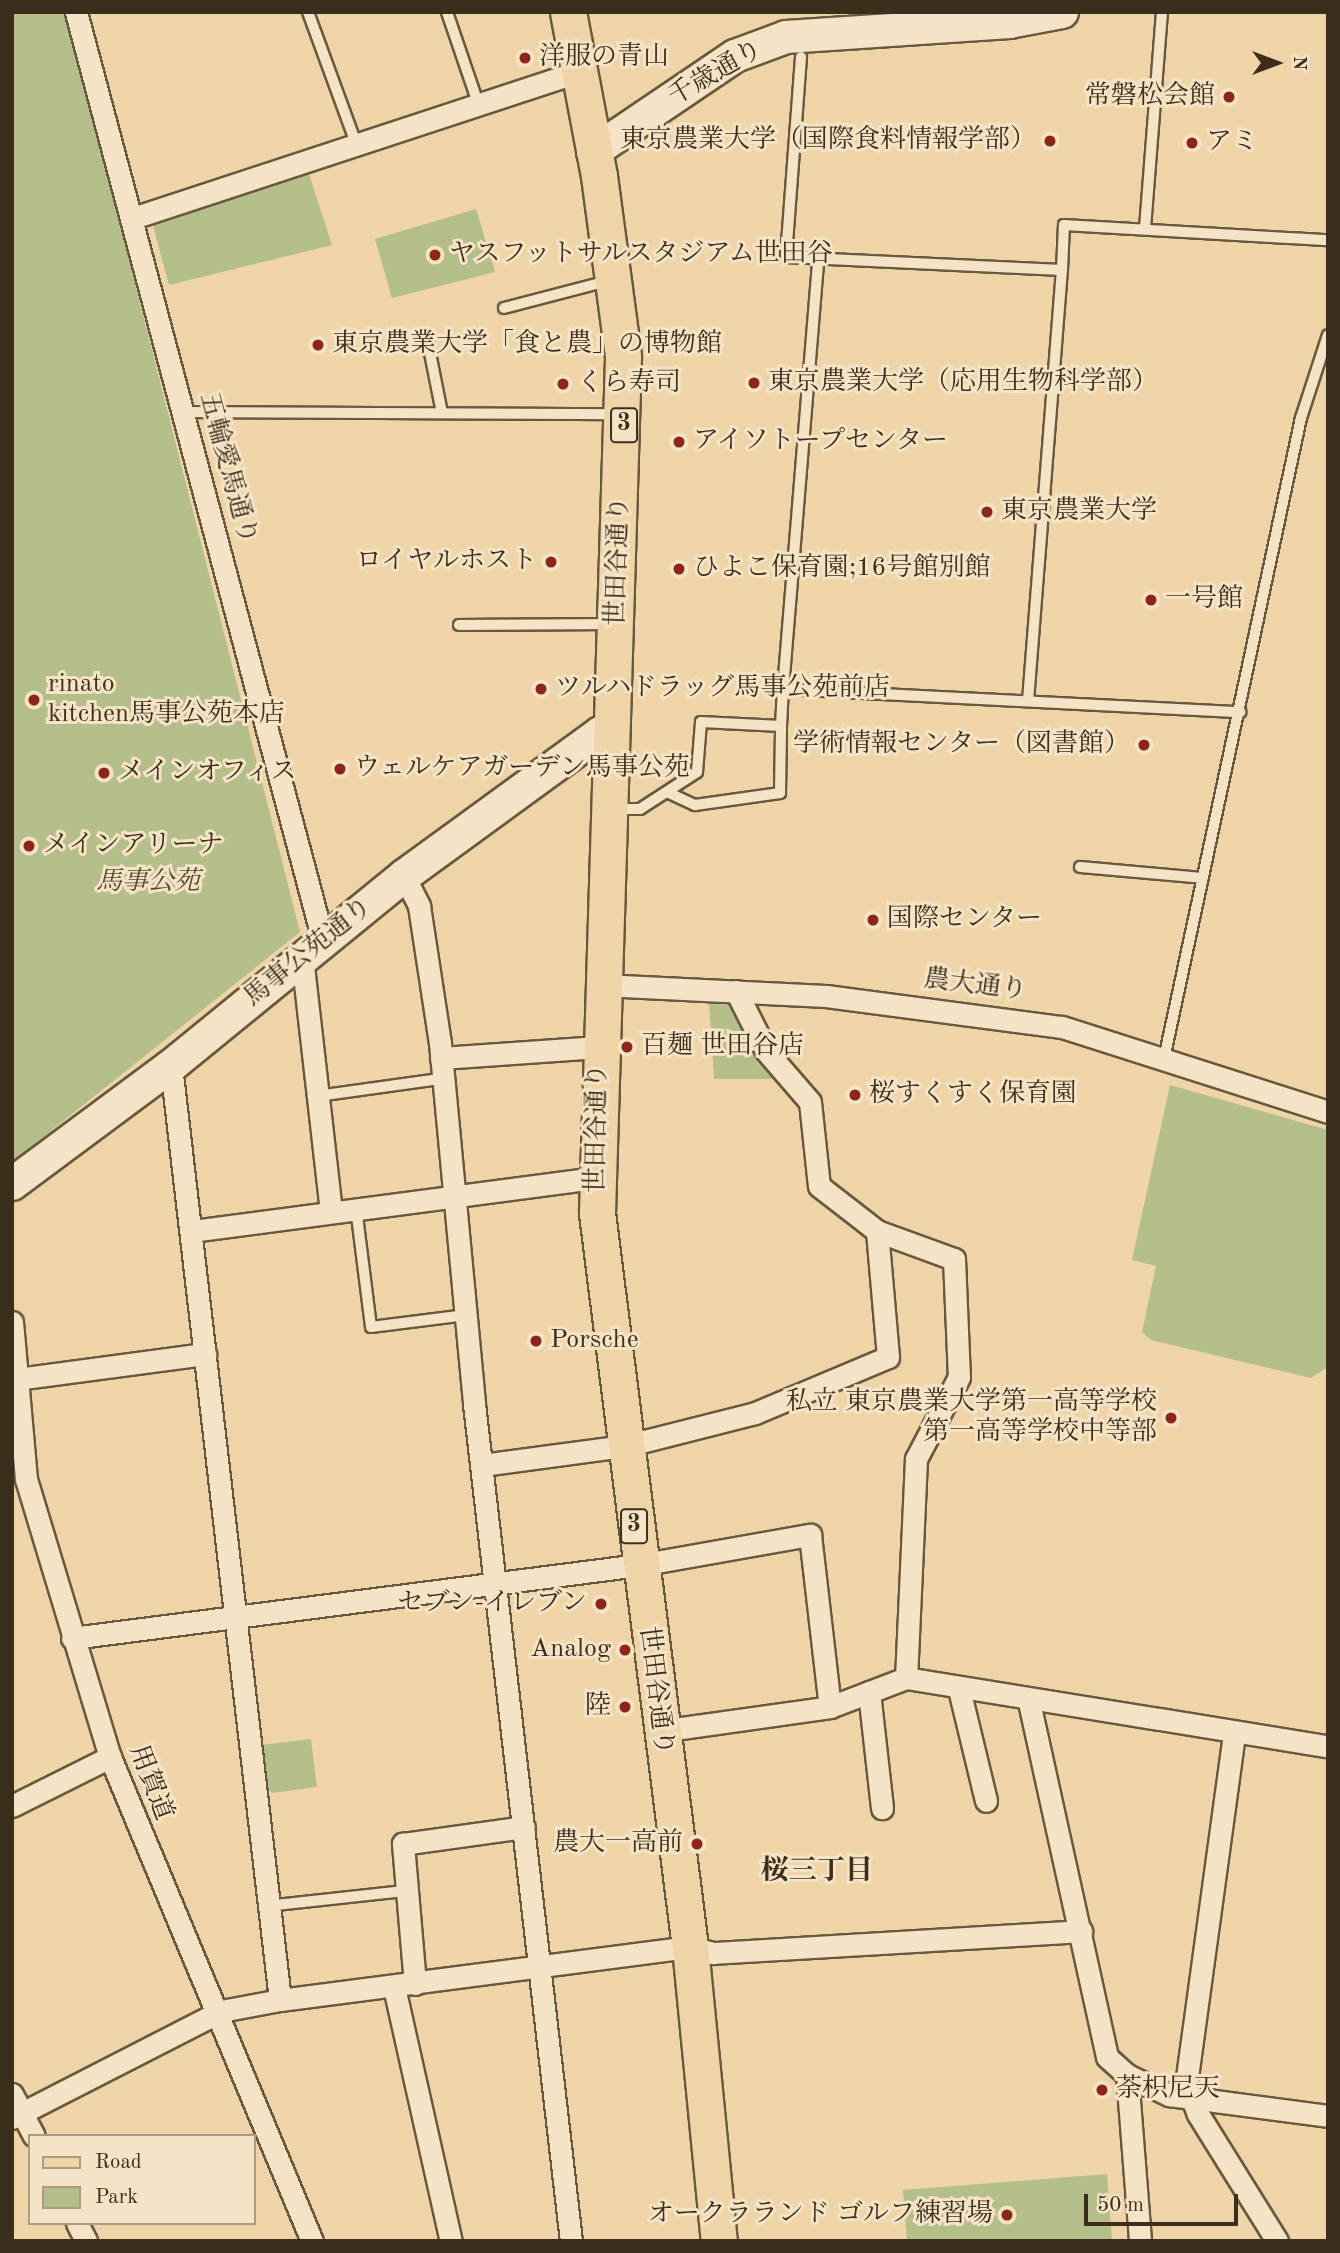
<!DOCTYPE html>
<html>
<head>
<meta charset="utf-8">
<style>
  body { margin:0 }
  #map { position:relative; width:1340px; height:2253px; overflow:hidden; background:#eed4a6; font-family:"Old Standard TT","Noto Serif JP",serif }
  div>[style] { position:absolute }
  .green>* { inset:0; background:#b4be8a }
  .roads { filter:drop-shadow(2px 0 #68583e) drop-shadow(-2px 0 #68583e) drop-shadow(0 2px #68583e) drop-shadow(0 -2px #68583e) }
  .lane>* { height:10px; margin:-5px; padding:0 5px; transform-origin:5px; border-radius:5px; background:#f4e3c5 }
  .street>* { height:21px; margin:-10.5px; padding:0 10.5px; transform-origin:10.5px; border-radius:10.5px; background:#f4e3c5 }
  .secondary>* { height:32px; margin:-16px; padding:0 16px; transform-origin:16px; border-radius:16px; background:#f4e3c5 }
  .primary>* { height:35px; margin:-17.5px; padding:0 17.5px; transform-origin:17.5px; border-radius:17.5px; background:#eed4a6 }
  .dots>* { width:19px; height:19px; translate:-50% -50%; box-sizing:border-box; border:4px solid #f4e3c5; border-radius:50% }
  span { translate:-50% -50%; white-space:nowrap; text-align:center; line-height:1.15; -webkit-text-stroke:6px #f4e3c5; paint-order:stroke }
  .shield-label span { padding:2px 5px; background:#f4e3c5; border:2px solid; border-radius:5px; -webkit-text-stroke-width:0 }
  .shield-label { font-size:24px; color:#3c2e1c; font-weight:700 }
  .poi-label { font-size:26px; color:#3c2e1c }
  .left { translate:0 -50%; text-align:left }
  .right { translate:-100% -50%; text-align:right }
  .street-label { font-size:26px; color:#3c2e1c }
  .park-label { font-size:26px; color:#544b32; font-style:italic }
  .neighbourhood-label { font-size:28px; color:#3c2e1c; font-weight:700 }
  .frame { position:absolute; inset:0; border:14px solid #3c2e1c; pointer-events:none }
  .legend { position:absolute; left:28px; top:2134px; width:228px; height:91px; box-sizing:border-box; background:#f4e3c5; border:2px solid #aa9b81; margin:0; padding:9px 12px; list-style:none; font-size:21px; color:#3c2e1c }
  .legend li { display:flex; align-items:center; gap:14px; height:35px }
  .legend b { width:35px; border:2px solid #aa9b81 }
  .north { position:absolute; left:1242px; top:28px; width:70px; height:70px; -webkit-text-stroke:5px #f4e3c5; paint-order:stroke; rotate:90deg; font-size:19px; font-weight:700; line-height:28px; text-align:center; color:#3c2e1c }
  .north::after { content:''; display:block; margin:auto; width:24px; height:32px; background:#3c2e1c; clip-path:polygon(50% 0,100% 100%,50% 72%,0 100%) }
  .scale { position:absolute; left:1084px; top:2194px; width:154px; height:32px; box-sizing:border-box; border:4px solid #3c2e1c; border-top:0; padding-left:9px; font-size:21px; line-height:24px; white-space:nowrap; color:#3c2e1c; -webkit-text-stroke:5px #f4e3c5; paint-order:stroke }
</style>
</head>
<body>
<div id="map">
  <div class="green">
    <div style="clip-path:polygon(12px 12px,66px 12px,300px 932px,12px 1162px)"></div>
    <div style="clip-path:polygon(308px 171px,332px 245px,169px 285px,152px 222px)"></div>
    <div style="clip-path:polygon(476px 209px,495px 272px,392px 298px,375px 239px)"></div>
    <div style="clip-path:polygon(709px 1003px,729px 1005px,757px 1062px,774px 1079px,714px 1079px)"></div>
    <div style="clip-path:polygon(1170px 1085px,1328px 1130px,1328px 1367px,1311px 1378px,1151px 1340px,1142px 1332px,1156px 1266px,1132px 1260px)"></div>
    <div style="clip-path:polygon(311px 1739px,317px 1787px,272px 1793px,265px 1785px,261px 1745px)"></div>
    <div style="clip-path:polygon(1107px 2174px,1112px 2241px,907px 2241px,903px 2190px)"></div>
  </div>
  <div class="roads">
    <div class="lane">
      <div style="left:308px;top:12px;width:140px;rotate:69.9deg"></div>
      <div style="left:447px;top:12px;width:96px;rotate:71.2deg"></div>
      <div style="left:801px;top:57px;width:201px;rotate:94.3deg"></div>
      <div style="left:786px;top:257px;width:276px;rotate:2.7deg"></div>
      <div style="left:1062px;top:270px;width:45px;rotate:-87.5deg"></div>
      <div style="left:1064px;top:225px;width:264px;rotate:3.3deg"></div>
      <div style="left:1145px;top:228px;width:217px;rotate:-85.5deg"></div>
      <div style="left:504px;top:308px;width:107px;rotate:-14.6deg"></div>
      <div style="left:428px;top:343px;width:71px;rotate:78.7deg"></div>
      <div style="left:183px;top:412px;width:435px;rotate:0.3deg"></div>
      <div style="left:459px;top:625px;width:152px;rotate:-0.4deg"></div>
      <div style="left:783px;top:689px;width:431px;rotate:-85.3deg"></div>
      <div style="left:1028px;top:701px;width:432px;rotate:-85.5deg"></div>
      <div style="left:669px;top:793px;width:29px;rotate:25deg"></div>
      <div style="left:695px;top:805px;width:86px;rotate:-8deg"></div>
      <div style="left:780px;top:793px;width:67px;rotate:-89.1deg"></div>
      <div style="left:614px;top:809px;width:26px"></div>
      <div style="left:640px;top:809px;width:68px;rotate:-33deg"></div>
      <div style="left:697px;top:772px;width:50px;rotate:-85.4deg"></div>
      <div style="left:701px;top:722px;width:80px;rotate:2.9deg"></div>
      <div style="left:781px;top:726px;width:37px;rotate:-87deg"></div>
      <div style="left:783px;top:689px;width:458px;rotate:2.9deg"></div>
      <div style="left:1080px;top:867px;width:123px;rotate:5.1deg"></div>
      <div style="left:1164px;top:1059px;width:655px;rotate:-77.94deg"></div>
      <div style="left:1301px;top:418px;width:87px;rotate:-72deg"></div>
      <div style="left:317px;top:1096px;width:124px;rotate:-7.9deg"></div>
      <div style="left:356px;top:1208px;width:120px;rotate:82.8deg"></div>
      <div style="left:371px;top:1327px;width:96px;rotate:-7.2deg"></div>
      <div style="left:267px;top:1906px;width:140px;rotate:-6.2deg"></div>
    </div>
    <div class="street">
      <div style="left:76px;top:12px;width:960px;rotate:75.1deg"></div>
      <div style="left:133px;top:218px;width:466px;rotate:-18.2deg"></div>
      <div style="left:404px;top:876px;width:34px;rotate:63deg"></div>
      <div style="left:419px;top:906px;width:139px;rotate:81.3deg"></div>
      <div style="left:440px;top:1043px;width:363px;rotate:84.6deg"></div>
      <div style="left:474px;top:1404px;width:843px;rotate:83.39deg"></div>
      <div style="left:302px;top:957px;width:256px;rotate:83.5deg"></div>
      <div style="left:602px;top:985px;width:224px;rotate:2.8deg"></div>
      <div style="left:826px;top:996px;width:238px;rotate:7.5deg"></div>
      <div style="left:1062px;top:1027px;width:279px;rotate:17.7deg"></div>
      <div style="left:736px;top:991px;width:67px;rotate:63.4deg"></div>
      <div style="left:766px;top:1051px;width:67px;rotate:49.2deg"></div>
      <div style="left:810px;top:1102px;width:84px;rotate:83.9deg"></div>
      <div style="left:819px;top:1186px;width:73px;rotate:37.8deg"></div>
      <div style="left:877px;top:1231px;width:82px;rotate:20deg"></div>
      <div style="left:954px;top:1259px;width:118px;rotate:87.6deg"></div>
      <div style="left:959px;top:1377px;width:93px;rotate:117.7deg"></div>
      <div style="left:916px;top:1459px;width:219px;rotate:92.6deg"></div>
      <div style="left:441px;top:1058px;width:158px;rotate:-4deg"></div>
      <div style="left:171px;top:1066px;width:940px;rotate:83.34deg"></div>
      <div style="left:192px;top:1231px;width:408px;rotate:-7.5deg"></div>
      <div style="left:12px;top:1322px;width:158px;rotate:84.9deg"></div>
      <div style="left:26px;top:1479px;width:290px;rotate:73.2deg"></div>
      <div style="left:110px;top:1757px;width:524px;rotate:67.35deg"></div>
      <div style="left:17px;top:1379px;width:190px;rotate:-7.6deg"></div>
      <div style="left:482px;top:1465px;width:144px;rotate:-7.6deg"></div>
      <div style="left:625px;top:1446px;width:134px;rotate:-14.2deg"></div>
      <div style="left:755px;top:1413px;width:144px;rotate:-22.8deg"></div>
      <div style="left:888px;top:1357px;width:126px;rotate:-95deg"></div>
      <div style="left:72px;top:1638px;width:572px;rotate:-7.34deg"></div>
      <div style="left:639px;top:1565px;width:174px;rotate:-10deg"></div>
      <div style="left:810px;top:1535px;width:173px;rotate:83.4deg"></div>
      <div style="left:959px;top:1689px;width:115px;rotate:76.4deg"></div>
      <div style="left:869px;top:1692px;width:117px;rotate:83.6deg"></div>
      <div style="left:1029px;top:1702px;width:363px;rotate:77.6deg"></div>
      <div style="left:1107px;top:2057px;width:27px;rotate:42deg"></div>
      <div style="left:1127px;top:2075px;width:47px;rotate:25.5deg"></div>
      <div style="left:1169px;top:2095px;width:160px;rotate:7.5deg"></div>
      <div style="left:660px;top:1731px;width:172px;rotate:-8deg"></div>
      <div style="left:830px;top:1707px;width:81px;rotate:-20.9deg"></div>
      <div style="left:906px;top:1678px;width:427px;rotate:9.2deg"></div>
      <div style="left:1234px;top:1734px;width:352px;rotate:97.8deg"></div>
      <div style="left:1186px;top:2083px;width:33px;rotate:69deg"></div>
      <div style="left:1198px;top:2114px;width:150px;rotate:58.1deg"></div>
      <div style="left:12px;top:1806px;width:110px;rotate:-26.6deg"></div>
      <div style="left:415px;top:1984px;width:141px;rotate:-94.9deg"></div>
      <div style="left:403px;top:1844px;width:122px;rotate:-8deg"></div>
      <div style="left:394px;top:1987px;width:260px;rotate:77.4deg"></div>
      <div style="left:1127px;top:2075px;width:167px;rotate:85.5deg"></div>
      <div style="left:12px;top:2094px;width:47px;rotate:62.4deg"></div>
      <div style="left:12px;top:2118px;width:235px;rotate:-27.1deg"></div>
      <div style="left:221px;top:2011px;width:60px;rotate:-10.6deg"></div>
      <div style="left:280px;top:2000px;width:413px;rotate:-7.4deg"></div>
      <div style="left:690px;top:1947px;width:24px;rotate:15deg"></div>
      <div style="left:713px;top:1953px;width:369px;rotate:-3.4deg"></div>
      <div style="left:77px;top:2223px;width:20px;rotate:63deg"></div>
    </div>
    <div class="secondary">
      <div style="left:593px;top:152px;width:171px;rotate:-34.1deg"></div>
      <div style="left:735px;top:56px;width:54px;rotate:-20.4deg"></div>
      <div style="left:786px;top:37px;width:224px;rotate:-3.8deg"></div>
      <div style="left:1009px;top:22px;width:54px;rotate:-10.7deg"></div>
      <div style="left:12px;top:1184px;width:198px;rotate:-36.6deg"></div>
      <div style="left:171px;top:1066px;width:301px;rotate:-39.2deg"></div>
      <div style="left:404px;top:876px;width:243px;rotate:-36.1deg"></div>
      <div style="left:600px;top:733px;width:11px"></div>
    </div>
    <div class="primary">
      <div style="left:568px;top:12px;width:167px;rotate:79.3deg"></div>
      <div style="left:599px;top:176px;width:183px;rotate:82.4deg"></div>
      <div style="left:623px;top:357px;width:856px;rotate:91.74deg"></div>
      <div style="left:597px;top:1213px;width:740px;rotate:82.78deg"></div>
      <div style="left:690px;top:1947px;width:295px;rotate:84.4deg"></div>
    </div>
  </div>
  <div class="dots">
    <div style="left:525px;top:58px;background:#8f2418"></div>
    <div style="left:1229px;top:97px;background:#8f2418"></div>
    <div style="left:1050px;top:141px;background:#8f2418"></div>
    <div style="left:1192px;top:143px;background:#8f2418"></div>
    <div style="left:435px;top:255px;background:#8f2418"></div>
    <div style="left:318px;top:345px;background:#8f2418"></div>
    <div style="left:754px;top:383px;background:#8f2418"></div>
    <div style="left:563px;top:384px;background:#8f2418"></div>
    <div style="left:679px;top:442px;background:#8f2418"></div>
    <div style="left:987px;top:512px;background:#8f2418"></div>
    <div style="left:551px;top:562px;background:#8f2418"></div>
    <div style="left:679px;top:569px;background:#8f2418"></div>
    <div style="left:1151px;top:600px;background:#8f2418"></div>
    <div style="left:541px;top:689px;background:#8f2418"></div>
    <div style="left:34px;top:700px;background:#8f2418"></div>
    <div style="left:1144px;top:745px;background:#8f2418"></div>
    <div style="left:340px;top:769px;background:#8f2418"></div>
    <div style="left:104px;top:773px;background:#8f2418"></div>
    <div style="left:29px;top:846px;background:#8f2418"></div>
    <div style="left:873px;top:920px;background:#8f2418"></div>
    <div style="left:627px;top:1047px;background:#8f2418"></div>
    <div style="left:855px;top:1095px;background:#8f2418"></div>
    <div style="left:536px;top:1341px;background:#8f2418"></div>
    <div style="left:1171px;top:1418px;background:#8f2418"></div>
    <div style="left:601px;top:1604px;background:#8f2418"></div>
    <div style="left:625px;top:1650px;background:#8f2418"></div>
    <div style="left:625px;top:1707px;background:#8f2418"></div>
    <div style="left:697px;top:1844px;background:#8f2418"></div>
    <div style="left:1102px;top:2090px;background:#8f2418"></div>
    <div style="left:1007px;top:2215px;background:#8f2418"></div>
  </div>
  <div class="shield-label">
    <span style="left:624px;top:425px">3</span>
    <span style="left:634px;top:1526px">3</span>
  </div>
  <div class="poi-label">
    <span class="left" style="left:539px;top:58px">洋服の青山</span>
    <span class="right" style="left:1215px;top:97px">常磐松会館</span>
    <span class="right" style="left:1036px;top:141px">東京農業大学（国際食料情報学部）</span>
    <span class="left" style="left:1206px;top:143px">アミ</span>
    <span class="left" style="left:449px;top:255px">ヤスフットサルスタジアム世田谷</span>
    <span class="left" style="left:332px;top:345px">東京農業大学「食と農」の博物館</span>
    <span class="left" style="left:768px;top:383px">東京農業大学（応用生物科学部）</span>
    <span class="left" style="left:577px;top:384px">くら寿司</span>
    <span class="left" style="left:693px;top:442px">アイソトープセンター</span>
    <span class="left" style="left:1001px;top:512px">東京農業大学</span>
    <span class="right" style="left:537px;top:562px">ロイヤルホスト</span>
    <span class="left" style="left:693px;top:569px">ひよこ保育園;16号館別館</span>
    <span class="left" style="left:1165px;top:600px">一号館</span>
    <span class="left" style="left:48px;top:700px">rinato<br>kitchen馬事公苑本店</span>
    <span class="left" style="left:555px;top:689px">ツルハドラッグ馬事公苑前店</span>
    <span class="right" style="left:1130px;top:745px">学術情報センター（図書館）</span>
    <span class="left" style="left:354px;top:769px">ウェルケアガーデン馬事公苑</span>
    <span class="left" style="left:118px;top:773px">メインオフィス</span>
    <span class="left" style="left:43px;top:846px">メインアリーナ</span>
    <span class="left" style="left:887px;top:920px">国際センター</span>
    <span class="left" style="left:641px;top:1047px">百麺 世田谷店</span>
    <span class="left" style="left:869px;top:1095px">桜すくすく保育園</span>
    <span class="left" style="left:550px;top:1341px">Porsche</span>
    <span class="right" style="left:1157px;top:1418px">私立 東京農業大学第一高等学校<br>第一高等学校中等部</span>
    <span class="right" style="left:587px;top:1604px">セブン-イレブン</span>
    <span class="right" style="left:611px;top:1650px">Analog</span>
    <span class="right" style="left:611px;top:1707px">陸</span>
    <span class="right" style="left:683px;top:1844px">農大一高前</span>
    <span class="left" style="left:1116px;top:2090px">荼枳尼天</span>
    <span class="right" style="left:993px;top:2215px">オークラランド ゴルフ練習場</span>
  </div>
  <div class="street-label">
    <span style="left:716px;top:74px;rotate:-30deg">千歳通り</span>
    <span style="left:227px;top:469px;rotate:75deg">五輪愛馬通り</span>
    <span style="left:619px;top:561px;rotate:-88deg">世田谷通り</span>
    <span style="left:309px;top:953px;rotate:-39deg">馬事公苑通り</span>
    <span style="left:975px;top:986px;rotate:7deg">農大通り</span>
    <span style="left:598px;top:1128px;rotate:-89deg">世田谷通り</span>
    <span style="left:655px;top:1691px;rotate:83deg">世田谷通り</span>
    <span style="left:150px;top:1783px;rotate:69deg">用賀道</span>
  </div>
  <div class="park-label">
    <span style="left:148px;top:883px">馬事公苑</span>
  </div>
  <div class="neighbourhood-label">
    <span style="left:817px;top:1872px">桜三丁目</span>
  </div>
  <div class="frame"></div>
  <ul class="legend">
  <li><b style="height:9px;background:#eed4a6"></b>Road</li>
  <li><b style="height:19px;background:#b4be8a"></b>Park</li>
  </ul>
  <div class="north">N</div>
  <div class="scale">50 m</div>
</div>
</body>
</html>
